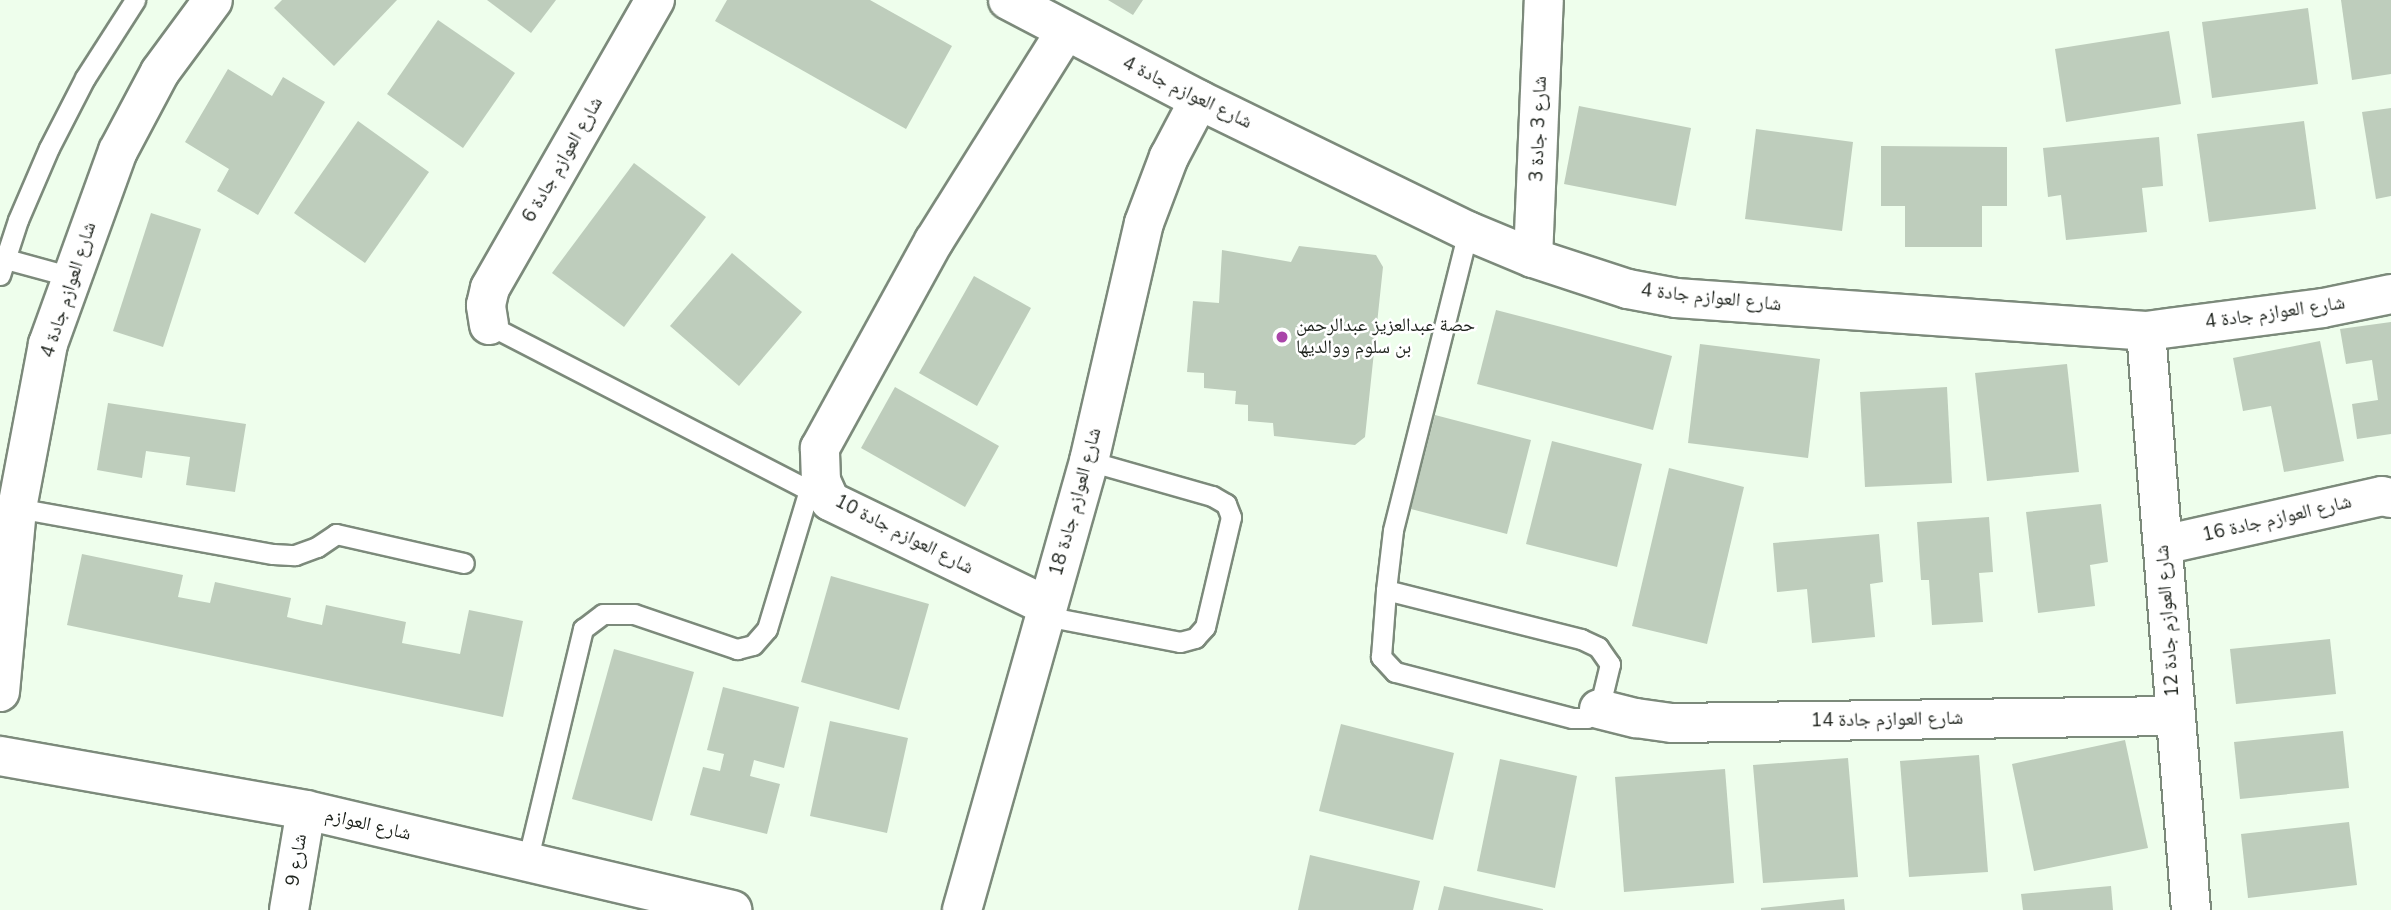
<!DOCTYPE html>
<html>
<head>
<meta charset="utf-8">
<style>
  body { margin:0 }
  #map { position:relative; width:2391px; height:910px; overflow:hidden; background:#eefeec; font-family:"Nunito Sans","Noto Naskh Arabic",sans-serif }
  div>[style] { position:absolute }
  .building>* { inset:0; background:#becdbc }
  .roads { filter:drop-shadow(2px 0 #7c8a7b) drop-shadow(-2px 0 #7c8a7b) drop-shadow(0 2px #7c8a7b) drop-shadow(0 -2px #7c8a7b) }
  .lane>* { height:19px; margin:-9.5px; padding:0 9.5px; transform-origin:9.5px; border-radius:9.5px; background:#fff }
  .street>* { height:38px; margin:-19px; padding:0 19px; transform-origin:19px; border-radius:19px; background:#fff }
  .dots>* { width:19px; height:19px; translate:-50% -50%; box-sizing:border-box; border:4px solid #fff; border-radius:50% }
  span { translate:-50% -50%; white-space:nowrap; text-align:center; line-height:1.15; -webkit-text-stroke:5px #fff; paint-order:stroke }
  .street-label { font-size:19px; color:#1d221c }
  .poi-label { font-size:19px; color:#1d221c }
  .left { translate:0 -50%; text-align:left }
</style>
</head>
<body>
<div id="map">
  <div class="building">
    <div style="clip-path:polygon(282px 0,397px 0,334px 66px,274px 8px)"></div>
    <div style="clip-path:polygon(487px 0,556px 0,531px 33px)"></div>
    <div style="clip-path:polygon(727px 0,870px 0,952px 46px,906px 129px,715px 21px)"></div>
    <div style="clip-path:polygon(1108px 0,1143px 0,1133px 15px)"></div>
    <div style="clip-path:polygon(2341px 0,2391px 0,2391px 74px,2352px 80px)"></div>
    <div style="clip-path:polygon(2308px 8px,2318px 84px,2212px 98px,2202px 22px)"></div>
    <div style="clip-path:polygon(438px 20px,515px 73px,463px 148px,387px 94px)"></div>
    <div style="clip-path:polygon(2169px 31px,2181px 104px,2066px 122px,2055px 49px)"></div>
    <div style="clip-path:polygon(228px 69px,272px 96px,283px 77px,325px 102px,258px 215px,217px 191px,229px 169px,185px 142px)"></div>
    <div style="clip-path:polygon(1579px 106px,1691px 128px,1676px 206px,1564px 184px)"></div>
    <div style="clip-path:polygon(2391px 108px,2391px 196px,2376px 199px,2362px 112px)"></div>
    <div style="clip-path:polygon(358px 121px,429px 172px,365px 263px,294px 213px)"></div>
    <div style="clip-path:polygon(2304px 121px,2316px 209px,2209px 222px,2197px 134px)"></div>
    <div style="clip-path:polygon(1756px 129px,1853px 142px,1842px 231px,1745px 219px)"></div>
    <div style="clip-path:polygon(2159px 137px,2163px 186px,2142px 188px,2147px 232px,2066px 240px,2061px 195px,2048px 197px,2043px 148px)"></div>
    <div style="clip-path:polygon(1881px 146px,2007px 147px,2007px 206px,1982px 206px,1982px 247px,1905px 247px,1905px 206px,1881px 206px)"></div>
    <div style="clip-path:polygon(634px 163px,706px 217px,624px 327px,552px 273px)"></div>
    <div style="clip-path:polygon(151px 213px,201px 229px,163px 347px,113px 331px)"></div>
    <div style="clip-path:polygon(1299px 246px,1376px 255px,1383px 267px,1365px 437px,1355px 445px,1274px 436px,1273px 423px,1248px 421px,1248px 405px,1235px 404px,1236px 391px,1204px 388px,1204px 373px,1187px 372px,1193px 301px,1219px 303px,1222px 250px,1291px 262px)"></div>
    <div style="clip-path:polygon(732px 253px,802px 312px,739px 386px,670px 326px)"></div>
    <div style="clip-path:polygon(974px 276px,1031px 308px,977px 406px,919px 373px)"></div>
    <div style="clip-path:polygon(1496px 310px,1672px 356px,1653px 430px,1477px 384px)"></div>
    <div style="clip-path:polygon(2391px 322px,2391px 434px,2357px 439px,2352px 404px,2378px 400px,2372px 360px,2346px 364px,2340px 329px)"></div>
    <div style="clip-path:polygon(2320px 341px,2344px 461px,2284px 472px,2271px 406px,2243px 411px,2233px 358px)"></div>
    <div style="clip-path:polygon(1700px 344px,1820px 359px,1808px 458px,1688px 443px)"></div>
    <div style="clip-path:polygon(2067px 364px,2079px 472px,1987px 481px,1975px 373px)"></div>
    <div style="clip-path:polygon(895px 387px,999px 446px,965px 507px,861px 448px)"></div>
    <div style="clip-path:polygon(1947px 387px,1952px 483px,1865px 487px,1860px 392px)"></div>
    <div style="clip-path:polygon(108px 403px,246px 424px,235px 492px,186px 485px,190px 457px,146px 451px,142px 478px,97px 470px)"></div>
    <div style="clip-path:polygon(1435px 415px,1531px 440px,1507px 534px,1411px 509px)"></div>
    <div style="clip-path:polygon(1552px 441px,1642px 464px,1617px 567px,1526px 544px)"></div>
    <div style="clip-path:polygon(1669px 468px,1744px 487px,1707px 644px,1632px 626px)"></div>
    <div style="clip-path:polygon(2101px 504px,2108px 562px,2090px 565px,2095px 606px,2038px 613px,2026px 512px)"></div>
    <div style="clip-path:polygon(1989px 517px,1993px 572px,1979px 573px,1983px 622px,1932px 625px,1929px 580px,1921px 580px,1917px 522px)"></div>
    <div style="clip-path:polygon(1879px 534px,1883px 582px,1870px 584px,1875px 637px,1812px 643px,1807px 589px,1777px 592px,1773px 543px)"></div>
    <div style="clip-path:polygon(82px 554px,183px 575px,178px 597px,199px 601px,210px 603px,215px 582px,291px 598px,287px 617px,303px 621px,322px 625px,326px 605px,406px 622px,402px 643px,460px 654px,469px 610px,523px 621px,503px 717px,67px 625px)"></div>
    <div style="clip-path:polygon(831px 576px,929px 604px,899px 710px,801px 682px)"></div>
    <div style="clip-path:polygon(2330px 639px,2336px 694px,2236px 704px,2230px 649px)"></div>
    <div style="clip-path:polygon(614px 649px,694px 672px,652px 821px,572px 799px)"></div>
    <div style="clip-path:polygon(723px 687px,799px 707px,784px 768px,754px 760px,750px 776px,780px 784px,767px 834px,690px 815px,703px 767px,720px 771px,724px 754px,707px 750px)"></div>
    <div style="clip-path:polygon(830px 721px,908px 738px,887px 833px,810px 816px)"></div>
    <div style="clip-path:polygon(1341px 724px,1454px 753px,1433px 840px,1319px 811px)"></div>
    <div style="clip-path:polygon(2343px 731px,2349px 788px,2240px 799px,2234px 742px)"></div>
    <div style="clip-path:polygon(2125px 740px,2148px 848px,2034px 871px,2012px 764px)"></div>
    <div style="clip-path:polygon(1979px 755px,1988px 872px,1909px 877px,1900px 761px)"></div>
    <div style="clip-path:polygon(1848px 758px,1858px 877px,1763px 883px,1753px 765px)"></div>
    <div style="clip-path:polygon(1500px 759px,1577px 776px,1555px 888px,1477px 871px)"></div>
    <div style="clip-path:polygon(1725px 769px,1734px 883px,1624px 892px,1615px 777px)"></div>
    <div style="clip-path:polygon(2349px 822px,2357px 885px,2248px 898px,2241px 834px)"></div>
    <div style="clip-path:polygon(1310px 855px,1420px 881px,1413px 910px,1298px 910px)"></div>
    <div style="clip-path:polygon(1444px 886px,1543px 909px,1543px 910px,1438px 910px)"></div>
    <div style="clip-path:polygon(2111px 886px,2113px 910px,2023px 910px,2021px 894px)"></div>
    <div style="clip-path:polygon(1844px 899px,1845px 910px,1761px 910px,1761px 908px)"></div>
  </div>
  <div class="roads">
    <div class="lane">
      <div style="left:6px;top:259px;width:68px;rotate:15.3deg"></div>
      <div style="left:0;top:275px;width:58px;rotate:-71.9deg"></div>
      <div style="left:18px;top:220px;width:78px;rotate:-66.7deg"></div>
      <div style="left:49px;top:148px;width:79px;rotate:-62.8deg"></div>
      <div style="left:85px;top:78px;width:93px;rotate:-57.3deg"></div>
      <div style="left:489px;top:325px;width:373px;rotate:27.3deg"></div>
      <div style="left:17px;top:508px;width:260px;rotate:10.2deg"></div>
      <div style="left:273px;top:554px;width:22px;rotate:3deg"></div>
      <div style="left:295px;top:555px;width:23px;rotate:-20deg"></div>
      <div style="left:317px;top:547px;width:23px;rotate:-34deg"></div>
      <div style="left:336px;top:534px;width:131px;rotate:12.8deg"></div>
      <div style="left:1386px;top:590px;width:201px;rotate:14.1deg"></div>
      <div style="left:1581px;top:639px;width:19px;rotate:25deg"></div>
      <div style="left:1598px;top:647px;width:21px;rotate:55deg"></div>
      <div style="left:1610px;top:664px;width:46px;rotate:103.7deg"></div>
      <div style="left:1599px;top:709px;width:15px;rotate:143deg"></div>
      <div style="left:1587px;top:718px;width:15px;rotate:180deg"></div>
      <div style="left:1572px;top:718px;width:183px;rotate:-165.4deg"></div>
      <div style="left:1395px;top:672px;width:21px;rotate:-133deg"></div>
      <div style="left:1381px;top:657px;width:67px;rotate:-85.7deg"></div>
      <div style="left:1386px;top:590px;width:60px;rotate:-83.3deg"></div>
      <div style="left:1393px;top:530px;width:308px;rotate:-75.9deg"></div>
      <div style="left:1045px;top:616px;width:137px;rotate:10.9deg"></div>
      <div style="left:1180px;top:642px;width:16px;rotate:-15deg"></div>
      <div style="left:1195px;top:638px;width:15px;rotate:-48deg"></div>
      <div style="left:1205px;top:627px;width:113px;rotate:-76.7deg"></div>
      <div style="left:1231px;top:517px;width:14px;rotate:-111deg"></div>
      <div style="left:1226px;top:504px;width:16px;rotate:-150deg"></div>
      <div style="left:1212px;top:496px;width:128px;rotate:-164.1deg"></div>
      <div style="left:527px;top:862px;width:240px;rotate:-76.5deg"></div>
      <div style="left:583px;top:629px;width:25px;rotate:-37deg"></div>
      <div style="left:603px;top:614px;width:31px"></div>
      <div style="left:634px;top:614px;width:109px;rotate:18.8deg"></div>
      <div style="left:737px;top:649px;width:16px;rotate:-14deg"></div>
      <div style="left:753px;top:645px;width:21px;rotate:-49deg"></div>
      <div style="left:767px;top:629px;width:145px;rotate:-73.2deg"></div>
    </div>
    <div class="street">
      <div style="left:1008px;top:0;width:216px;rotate:27.6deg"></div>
      <div style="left:1199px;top:100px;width:299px;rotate:26deg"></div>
      <div style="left:1468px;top:231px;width:70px;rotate:22.6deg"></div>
      <div style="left:1533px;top:258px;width:100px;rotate:18.1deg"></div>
      <div style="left:1628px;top:289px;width:49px;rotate:10.6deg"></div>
      <div style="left:1676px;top:298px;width:471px;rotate:4deg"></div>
      <div style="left:2146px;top:331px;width:178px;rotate:-7.4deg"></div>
      <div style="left:2323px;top:308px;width:69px;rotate:-11.6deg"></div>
      <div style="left:1533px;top:258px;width:258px;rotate:-87.6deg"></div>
      <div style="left:489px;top:325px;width:20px;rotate:-99deg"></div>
      <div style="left:486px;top:305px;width:17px;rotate:-77deg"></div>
      <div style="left:490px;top:288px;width:332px;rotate:-60.2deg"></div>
      <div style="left:2146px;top:331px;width:581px;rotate:85.56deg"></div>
      <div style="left:2163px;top:545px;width:224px;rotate:-12.6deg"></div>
      <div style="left:2382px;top:496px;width:9px;rotate:13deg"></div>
      <div style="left:1047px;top:606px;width:241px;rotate:-154.2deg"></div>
      <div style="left:830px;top:501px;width:22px;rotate:-114deg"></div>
      <div style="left:821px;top:481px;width:33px;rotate:-92deg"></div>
      <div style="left:820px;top:448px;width:236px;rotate:-61.2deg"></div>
      <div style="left:934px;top:241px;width:247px;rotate:-57.9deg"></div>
      <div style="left:0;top:692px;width:185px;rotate:-84.7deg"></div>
      <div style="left:17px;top:508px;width:167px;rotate:-79.3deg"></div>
      <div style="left:48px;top:344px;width:205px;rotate:-70.1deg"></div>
      <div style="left:118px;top:151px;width:89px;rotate:-62deg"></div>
      <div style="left:160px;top:72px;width:89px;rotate:-53.6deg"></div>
      <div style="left:1599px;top:709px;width:38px;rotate:14deg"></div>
      <div style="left:1636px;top:718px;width:36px;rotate:8deg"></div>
      <div style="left:1672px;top:723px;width:504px;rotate:-0.8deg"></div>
      <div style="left:0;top:756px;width:311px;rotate:10deg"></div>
      <div style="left:306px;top:810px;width:438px;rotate:13.2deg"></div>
      <div style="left:289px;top:910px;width:101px;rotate:-80.4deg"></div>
      <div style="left:962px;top:910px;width:467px;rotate:-74.2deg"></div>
      <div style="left:1089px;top:461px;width:244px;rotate:-77deg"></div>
      <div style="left:1144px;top:223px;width:71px;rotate:-69.3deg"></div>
      <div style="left:1169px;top:157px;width:64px;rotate:-62.2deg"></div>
    </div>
  </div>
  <div class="dots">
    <div style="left:1282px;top:337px;background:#aa45a9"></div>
  </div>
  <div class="street-label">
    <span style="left:1187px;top:93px;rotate:26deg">شارع العوازم جادة 4</span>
    <span style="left:1539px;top:129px;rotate:-88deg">شارع 3 جادة 3</span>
    <span style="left:563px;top:160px;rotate:-60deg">شارع العوازم جادة 6</span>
    <span style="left:69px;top:290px;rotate:-72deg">شارع العوازم جادة 4</span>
    <span style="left:1711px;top:298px;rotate:6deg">شارع العوازم جادة 4</span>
    <span style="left:2275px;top:313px;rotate:-8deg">شارع العوازم جادة 4</span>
    <span style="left:1076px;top:502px;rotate:-75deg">شارع العوازم جادة 18</span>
    <span style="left:2277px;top:519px;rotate:-13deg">شارع العوازم جادة 16</span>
    <span style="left:904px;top:535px;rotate:27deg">شارع العوازم جادة 10</span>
    <span style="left:2168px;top:621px;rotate:-94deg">شارع العوازم جادة 12</span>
    <span style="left:1887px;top:720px;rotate:-1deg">شارع العوازم جادة 14</span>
    <span style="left:368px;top:825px;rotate:13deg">شارع العوازم</span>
    <span style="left:297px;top:860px;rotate:-81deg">شارع 9</span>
  </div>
  <div class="poi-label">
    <span class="left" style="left:1296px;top:337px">حصة عبدالعزيز عبدالرحمن<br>بن سلوم ووالديها</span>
  </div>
</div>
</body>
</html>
